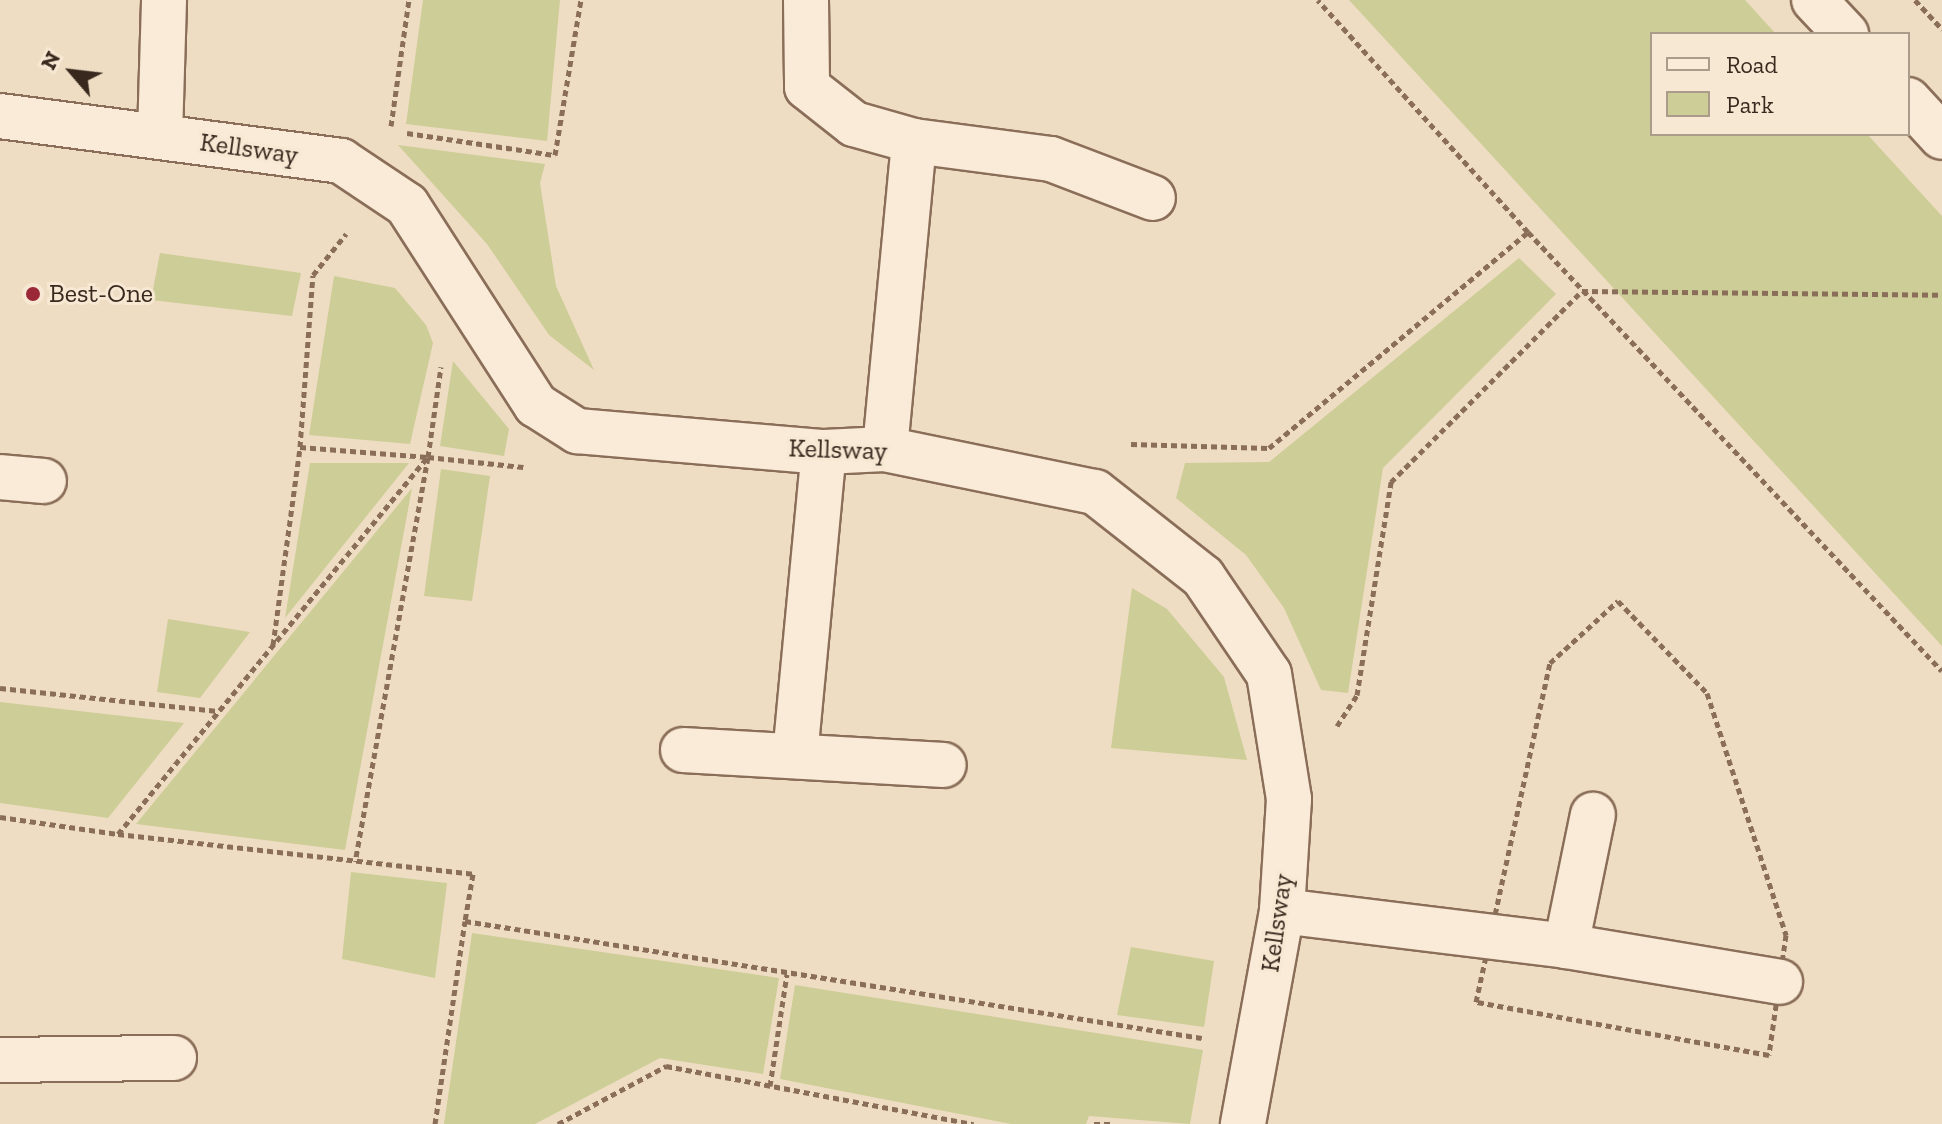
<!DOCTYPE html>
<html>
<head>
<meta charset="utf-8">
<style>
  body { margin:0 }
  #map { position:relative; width:1942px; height:1124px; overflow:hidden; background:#efddc3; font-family:"Zilla Slab",serif }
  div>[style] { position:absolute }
  .green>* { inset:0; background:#cdcd97 }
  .path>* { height:5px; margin-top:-2.5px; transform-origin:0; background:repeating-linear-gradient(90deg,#8a6e59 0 6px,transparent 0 10px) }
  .roads { filter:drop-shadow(2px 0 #8a6e59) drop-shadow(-2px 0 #8a6e59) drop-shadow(0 2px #8a6e59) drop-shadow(0 -2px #8a6e59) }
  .minor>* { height:44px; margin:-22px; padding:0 22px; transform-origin:22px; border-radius:22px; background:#f9ebd7 }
  .tertiary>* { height:44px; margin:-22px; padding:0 22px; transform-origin:22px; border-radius:22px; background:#f9ebd7 }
  .dots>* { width:22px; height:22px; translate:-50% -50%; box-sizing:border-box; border:4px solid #f6e8d3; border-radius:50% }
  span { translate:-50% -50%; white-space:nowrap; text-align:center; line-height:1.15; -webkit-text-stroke:6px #f6e8d3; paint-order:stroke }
  .street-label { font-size:26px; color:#39281e }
  .poi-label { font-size:26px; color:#39281e }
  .left { translate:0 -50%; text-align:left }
  .legend { position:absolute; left:1650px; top:32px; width:260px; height:104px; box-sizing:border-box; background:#f6e8d3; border:2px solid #aa9b8b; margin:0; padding:10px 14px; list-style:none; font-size:24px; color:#39281e }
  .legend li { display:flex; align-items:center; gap:16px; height:40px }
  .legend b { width:40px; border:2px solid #aa9b8b }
  .north { position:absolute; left:32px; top:32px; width:80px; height:80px; -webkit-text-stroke:6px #f6e8d3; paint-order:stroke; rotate:298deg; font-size:22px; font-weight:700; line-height:32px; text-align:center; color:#39281e }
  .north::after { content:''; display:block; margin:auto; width:28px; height:36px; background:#39281e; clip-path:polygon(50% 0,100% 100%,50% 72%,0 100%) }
</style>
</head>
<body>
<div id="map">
  <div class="green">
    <div style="clip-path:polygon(423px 0,560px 0,547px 141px,406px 124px)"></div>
    <div style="clip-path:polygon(1349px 0,1745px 0,1776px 34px,1652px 34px,1652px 134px,1867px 134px,1942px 216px,1942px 646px)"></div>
    <div style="clip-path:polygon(398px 145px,545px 164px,540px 183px,556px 286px,594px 370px,549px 335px,487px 244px)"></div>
    <div style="clip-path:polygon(160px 253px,301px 273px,292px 316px,151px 300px)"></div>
    <div style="clip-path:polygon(1519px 258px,1556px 294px,1383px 468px,1348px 693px,1321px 690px,1284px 608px,1246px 555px,1176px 498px,1185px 463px,1269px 462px)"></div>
    <div style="clip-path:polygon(334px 276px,395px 288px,426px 325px,433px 343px,410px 444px,309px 435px)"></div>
    <div style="clip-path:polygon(453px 361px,509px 429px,504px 456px,440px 446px)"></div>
    <div style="clip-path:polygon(310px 463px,409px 463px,285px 618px)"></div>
    <div style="clip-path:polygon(441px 469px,490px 476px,472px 601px,424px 596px)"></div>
    <div style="clip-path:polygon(412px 488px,345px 850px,136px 824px)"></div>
    <div style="clip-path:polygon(1132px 588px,1167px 609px,1224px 677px,1247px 760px,1111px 748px)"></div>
    <div style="clip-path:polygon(168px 619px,250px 632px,200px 698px,157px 692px)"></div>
    <div style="clip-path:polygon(0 702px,184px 723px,108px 818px,0 803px)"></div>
    <div style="clip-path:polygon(351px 872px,447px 883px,435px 978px,342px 959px)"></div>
    <div style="clip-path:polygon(472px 933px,779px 978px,763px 1074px,660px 1058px,535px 1124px,444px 1124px)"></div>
    <div style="clip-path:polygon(1131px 947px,1214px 961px,1204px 1027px,1117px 1015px)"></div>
    <div style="clip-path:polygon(795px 985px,1203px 1050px,1190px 1124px,1089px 1116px,1086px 1124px,1011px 1124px,780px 1079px)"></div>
  </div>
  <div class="path">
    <div style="left:1915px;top:0;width:40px;rotate:47deg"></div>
    <div style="left:391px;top:126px;width:127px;rotate:-81.9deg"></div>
    <div style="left:407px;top:133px;width:150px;rotate:8.5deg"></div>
    <div style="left:555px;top:155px;width:157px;rotate:-80.5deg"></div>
    <div style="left:1528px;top:232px;width:603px;rotate:46.68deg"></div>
    <div style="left:1131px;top:444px;width:138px;rotate:1.7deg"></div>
    <div style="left:1269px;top:448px;width:337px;rotate:-39.8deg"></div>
    <div style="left:1528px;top:232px;width:313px;rotate:-132.2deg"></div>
    <div style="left:300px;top:447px;width:172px;rotate:-85.7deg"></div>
    <div style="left:313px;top:275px;width:53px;rotate:-51.2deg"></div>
    <div style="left:428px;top:457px;width:96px;rotate:6deg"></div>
    <div style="left:1618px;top:601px;width:128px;rotate:45.9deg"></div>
    <div style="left:1707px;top:693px;width:255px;rotate:71.9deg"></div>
    <div style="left:1786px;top:935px;width:121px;rotate:98.1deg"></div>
    <div style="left:1769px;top:1055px;width:298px;rotate:-169.7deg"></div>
    <div style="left:1476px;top:1002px;width:347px;rotate:-77.7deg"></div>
    <div style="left:1550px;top:663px;width:92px;rotate:-42.4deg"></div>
    <div style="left:273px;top:645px;width:200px;rotate:-82.2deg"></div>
    <div style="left:300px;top:447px;width:128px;rotate:4.5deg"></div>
    <div style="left:428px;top:457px;width:411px;rotate:100.2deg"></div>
    <div style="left:0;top:688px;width:219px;rotate:6deg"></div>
    <div style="left:1337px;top:726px;width:37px;rotate:-57deg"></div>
    <div style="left:1357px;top:695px;width:216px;rotate:-80.9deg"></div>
    <div style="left:1391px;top:482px;width:270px;rotate:-45deg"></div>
    <div style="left:1582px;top:291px;width:360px;rotate:0.6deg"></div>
    <div style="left:0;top:817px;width:119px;rotate:8.2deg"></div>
    <div style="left:118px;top:834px;width:488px;rotate:-50.6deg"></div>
    <div style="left:428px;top:457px;width:91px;rotate:-81.8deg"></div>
    <div style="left:118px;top:834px;width:357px;rotate:6.4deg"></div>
    <div style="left:473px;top:874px;width:48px;rotate:99.7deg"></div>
    <div style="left:770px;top:1086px;width:113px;rotate:-81.4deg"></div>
    <div style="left:435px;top:1124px;width:205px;rotate:-81.6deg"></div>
    <div style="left:465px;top:921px;width:746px;rotate:9.02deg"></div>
    <div style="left:558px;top:1124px;width:123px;rotate:-28.2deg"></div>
    <div style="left:666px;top:1066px;width:313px;rotate:10.7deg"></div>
    <div style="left:1094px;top:1124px;width:18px"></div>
  </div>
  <div class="roads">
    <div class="minor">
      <div style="left:806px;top:0;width:87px;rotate:89.3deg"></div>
      <div style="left:807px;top:87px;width:60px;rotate:38.2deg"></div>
      <div style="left:854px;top:124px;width:62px;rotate:15.8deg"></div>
      <div style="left:914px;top:141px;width:138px;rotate:7.5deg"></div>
      <div style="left:1051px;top:159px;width:109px;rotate:20.9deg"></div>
      <div style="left:0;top:116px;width:344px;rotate:7.5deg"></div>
      <div style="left:341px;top:161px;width:79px;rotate:33.7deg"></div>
      <div style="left:407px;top:205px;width:238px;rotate:57.2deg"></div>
      <div style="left:536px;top:405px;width:49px;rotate:32.4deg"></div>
      <div style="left:577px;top:431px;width:248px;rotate:4.9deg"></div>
      <div style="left:824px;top:452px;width:61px;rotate:-2.8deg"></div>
      <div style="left:885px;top:449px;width:214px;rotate:11.6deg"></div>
      <div style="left:1095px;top:492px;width:137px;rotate:38.2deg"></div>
      <div style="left:1203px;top:577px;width:117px;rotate:55.8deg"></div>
      <div style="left:1269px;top:674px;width:127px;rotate:80.9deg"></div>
      <div style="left:1289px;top:799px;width:112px;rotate:93.6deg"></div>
      <div style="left:1282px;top:911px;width:217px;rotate:100.4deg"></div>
      <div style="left:160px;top:136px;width:136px;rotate:-88.3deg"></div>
      <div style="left:885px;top:449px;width:309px;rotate:-84.6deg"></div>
      <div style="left:0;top:477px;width:44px;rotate:5.2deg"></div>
      <div style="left:683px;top:750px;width:261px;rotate:3.3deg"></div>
      <div style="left:795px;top:756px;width:305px;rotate:-84.6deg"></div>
      <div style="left:1282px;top:911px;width:286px;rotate:7deg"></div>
      <div style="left:1566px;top:946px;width:217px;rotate:9.5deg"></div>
      <div style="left:1566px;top:946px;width:134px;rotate:-78.4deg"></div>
      <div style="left:0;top:1060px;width:174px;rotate:-0.7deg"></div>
    </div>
    <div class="tertiary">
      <div style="left:1814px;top:0;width:47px;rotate:46.7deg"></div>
      <div style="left:1908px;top:100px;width:50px;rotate:47.4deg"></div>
    </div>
  </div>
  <div class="dots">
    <div style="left:33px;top:294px;background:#9a2836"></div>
  </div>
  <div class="street-label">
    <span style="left:249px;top:149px;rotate:8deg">Kellsway</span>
    <span style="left:838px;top:450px;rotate:2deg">Kellsway</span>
    <span style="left:1277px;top:923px;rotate:-82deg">Kellsway</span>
  </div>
  <div class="poi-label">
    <span class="left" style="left:49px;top:294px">Best-One</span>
  </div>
  <ul class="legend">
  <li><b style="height:10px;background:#f9ebd7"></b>Road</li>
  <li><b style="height:22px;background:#cdcd97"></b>Park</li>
  </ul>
  <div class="north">N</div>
</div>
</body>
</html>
